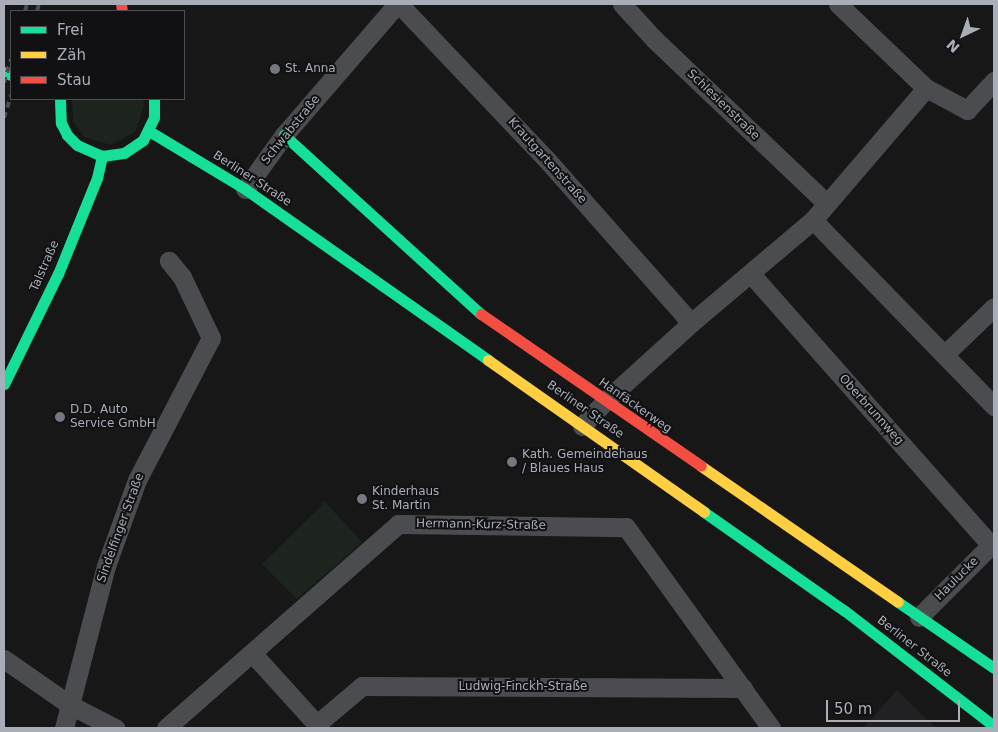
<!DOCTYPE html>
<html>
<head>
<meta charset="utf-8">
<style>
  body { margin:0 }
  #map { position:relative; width:998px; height:732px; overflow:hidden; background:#171717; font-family:"DejaVu Sans",sans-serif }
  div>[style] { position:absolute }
  .built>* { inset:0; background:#212123 }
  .green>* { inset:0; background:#1d241e }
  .street>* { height:19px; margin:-9.5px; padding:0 9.5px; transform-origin:9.5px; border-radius:9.5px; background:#4b4c50 }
  .fast>* { height:11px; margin:-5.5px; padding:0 5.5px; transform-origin:5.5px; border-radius:5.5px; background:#16e098 }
  .slow>* { height:11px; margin:-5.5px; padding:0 5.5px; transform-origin:5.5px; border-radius:5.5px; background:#ffcf43 }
  .jam>* { height:11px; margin:-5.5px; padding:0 5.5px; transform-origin:5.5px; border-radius:5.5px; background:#f24e42 }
  .rail>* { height:4px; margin-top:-2px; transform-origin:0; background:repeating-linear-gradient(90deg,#4b4c4f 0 6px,transparent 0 11px) }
  .dots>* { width:14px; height:14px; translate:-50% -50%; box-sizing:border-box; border:2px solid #111113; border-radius:50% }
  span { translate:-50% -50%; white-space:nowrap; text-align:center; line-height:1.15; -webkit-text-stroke:4px #111113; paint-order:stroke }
  .poi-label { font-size:12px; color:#a8adb8 }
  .left { translate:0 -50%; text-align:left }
  .street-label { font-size:12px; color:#a8adb8 }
  .frame { position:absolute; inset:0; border:5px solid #a8adb8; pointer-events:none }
  .legend { position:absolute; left:10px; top:10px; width:175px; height:90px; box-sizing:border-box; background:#111113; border:1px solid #4d4f55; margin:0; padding:6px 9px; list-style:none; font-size:15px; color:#a8adb8 }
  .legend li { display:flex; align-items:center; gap:10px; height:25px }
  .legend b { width:25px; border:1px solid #4d4f55 }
  .north { position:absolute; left:938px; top:10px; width:50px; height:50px; -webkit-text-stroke:4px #111113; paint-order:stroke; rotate:222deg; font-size:14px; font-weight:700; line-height:20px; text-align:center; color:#a8adb8 }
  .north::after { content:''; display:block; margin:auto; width:18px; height:22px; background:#a8adb8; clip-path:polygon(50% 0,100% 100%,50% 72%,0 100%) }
  .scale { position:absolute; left:826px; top:700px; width:134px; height:22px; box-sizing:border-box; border:2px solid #a8adb8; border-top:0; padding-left:6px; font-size:15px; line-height:18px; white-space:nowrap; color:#a8adb8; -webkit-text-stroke:4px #111113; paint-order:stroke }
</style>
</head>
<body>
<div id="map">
  <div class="built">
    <div style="clip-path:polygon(897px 690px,936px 728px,863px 728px)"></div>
  </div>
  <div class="green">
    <div style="clip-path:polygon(72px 99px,143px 99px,144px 106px,135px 132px,111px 145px,84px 137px,73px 121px)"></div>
    <div style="clip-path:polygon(325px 502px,362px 542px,297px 599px,262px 564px)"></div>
  </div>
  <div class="street">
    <div style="left:399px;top:4px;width:215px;rotate:46.5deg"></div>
    <div style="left:547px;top:160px;width:217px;rotate:48.5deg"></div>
    <div style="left:622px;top:4px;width:47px;rotate:47.6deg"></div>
    <div style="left:654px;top:39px;width:238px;rotate:43.6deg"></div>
    <div style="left:838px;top:4px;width:122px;rotate:43.7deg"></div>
    <div style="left:926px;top:88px;width:47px;rotate:28.2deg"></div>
    <div style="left:967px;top:110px;width:40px;rotate:-47deg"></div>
    <div style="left:245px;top:189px;width:67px;rotate:-54.2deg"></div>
    <div style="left:284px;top:135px;width:173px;rotate:-49.2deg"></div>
    <div style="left:813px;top:220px;width:260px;rotate:45.8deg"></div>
    <div style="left:751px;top:274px;width:362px;rotate:48.5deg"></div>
    <div style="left:946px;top:353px;width:66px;rotate:-43.8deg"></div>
    <div style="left:582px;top:426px;width:33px;rotate:-47deg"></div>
    <div style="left:604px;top:402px;width:118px;rotate:-42.2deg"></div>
    <div style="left:691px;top:323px;width:160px;rotate:-40.2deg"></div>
    <div style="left:813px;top:220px;width:174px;rotate:-49.4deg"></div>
    <div style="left:919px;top:617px;width:106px;rotate:-45deg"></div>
    <div style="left:252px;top:653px;width:101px;rotate:47.8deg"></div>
    <div style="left:4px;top:659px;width:80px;rotate:34.9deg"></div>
    <div style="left:70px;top:705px;width:51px;rotate:27.1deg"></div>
    <div style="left:317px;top:724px;width:59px;rotate:-40.2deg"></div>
    <div style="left:362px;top:686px;width:381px;rotate:0.3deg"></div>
    <div style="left:64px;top:728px;width:167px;rotate:-75.5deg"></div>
    <div style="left:106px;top:566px;width:91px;rotate:-70.2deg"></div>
    <div style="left:137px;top:480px;width:160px;rotate:-62.5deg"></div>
    <div style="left:211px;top:338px;width:68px;rotate:-115.4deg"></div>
    <div style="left:182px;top:277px;width:21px;rotate:-129deg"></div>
    <div style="left:166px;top:728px;width:309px;rotate:-41.3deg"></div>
    <div style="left:398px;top:524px;width:228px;rotate:0.8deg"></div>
    <div style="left:626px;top:527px;width:248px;rotate:54.2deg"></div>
  </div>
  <div class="fast">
    <div style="left:4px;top:72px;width:8px;rotate:23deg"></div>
    <div style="left:60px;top:99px;width:24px;rotate:88deg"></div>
    <div style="left:61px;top:123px;width:13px;rotate:63deg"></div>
    <div style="left:67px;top:135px;width:14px;rotate:45deg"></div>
    <div style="left:77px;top:145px;width:27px;rotate:24deg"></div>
    <div style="left:102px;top:156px;width:22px;rotate:-8deg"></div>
    <div style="left:124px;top:153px;width:23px;rotate:-34deg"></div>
    <div style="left:143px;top:140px;width:25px;rotate:-64deg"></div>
    <div style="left:154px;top:117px;width:18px;rotate:-90deg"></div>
    <div style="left:149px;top:131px;width:112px;rotate:31.1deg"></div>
    <div style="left:245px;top:189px;width:297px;rotate:35.1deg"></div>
    <div style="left:284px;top:135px;width:266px;rotate:42.3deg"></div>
    <div style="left:4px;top:384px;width:123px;rotate:-63.9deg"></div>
    <div style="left:58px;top:274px;width:104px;rotate:-67.9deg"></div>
    <div style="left:97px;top:178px;width:23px;rotate:-77deg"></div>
    <div style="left:704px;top:512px;width:172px;rotate:35.1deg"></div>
    <div style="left:845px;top:611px;width:188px;rotate:37.7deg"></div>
    <div style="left:898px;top:602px;width:116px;rotate:34.5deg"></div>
  </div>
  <div class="slow">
    <div style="left:488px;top:360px;width:264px;rotate:35.1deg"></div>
    <div style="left:701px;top:466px;width:239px;rotate:34.6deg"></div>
  </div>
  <div class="jam">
    <div style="left:121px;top:4px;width:7px;rotate:82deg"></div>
    <div style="left:481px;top:314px;width:267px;rotate:34.6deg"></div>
  </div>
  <div class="rail">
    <div style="left:25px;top:11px;width:7px;rotate:-74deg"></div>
    <div style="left:37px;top:11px;width:7px;rotate:-74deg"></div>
    <div style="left:4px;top:83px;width:25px;rotate:-74deg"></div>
    <div style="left:4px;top:118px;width:24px;rotate:-73deg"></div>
  </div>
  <div class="dots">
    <div style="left:275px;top:69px;background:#757880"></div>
    <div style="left:60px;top:417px;background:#757880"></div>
    <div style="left:512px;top:462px;background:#757880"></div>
    <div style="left:362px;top:499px;background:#757880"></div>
  </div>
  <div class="poi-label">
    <span class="left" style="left:285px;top:69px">St. Anna</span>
    <span class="left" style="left:70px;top:417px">D.D. Auto<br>Service GmbH</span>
    <span class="left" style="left:522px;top:462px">Kath. Gemeindehaus<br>/ Blaues Haus</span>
    <span class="left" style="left:372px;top:499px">Kinderhaus<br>St. Martin</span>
  </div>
  <div class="street-label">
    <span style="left:723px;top:105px;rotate:44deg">Schlesienstraße</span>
    <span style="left:291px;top:130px;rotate:-51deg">Schwabstraße</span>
    <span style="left:547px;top:161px;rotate:48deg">Krautgartenstraße</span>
    <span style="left:252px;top:179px;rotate:33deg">Berliner Straße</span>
    <span style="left:45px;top:266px;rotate:-66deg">Talstraße</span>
    <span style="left:635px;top:406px;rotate:35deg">Hanfäckerweg</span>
    <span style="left:585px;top:410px;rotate:35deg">Berliner Straße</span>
    <span style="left:871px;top:410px;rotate:48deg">Oberbrunnweg</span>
    <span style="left:481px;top:525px;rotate:1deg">Hermann-Kurz-Straße</span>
    <span style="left:121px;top:528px;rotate:-70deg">Sindelfinger Straße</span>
    <span style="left:957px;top:579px;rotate:-45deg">Haulucke</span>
    <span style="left:914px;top:647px;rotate:38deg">Berliner Straße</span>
    <span style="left:523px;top:687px">Ludwig-Finckh-Straße</span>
  </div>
  <div class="frame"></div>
  <ul class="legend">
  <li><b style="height:6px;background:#16e098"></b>Frei</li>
  <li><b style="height:6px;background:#ffcf43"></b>Zäh</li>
  <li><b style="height:6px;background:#f24e42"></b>Stau</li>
  </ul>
  <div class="north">N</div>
  <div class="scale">50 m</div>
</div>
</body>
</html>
